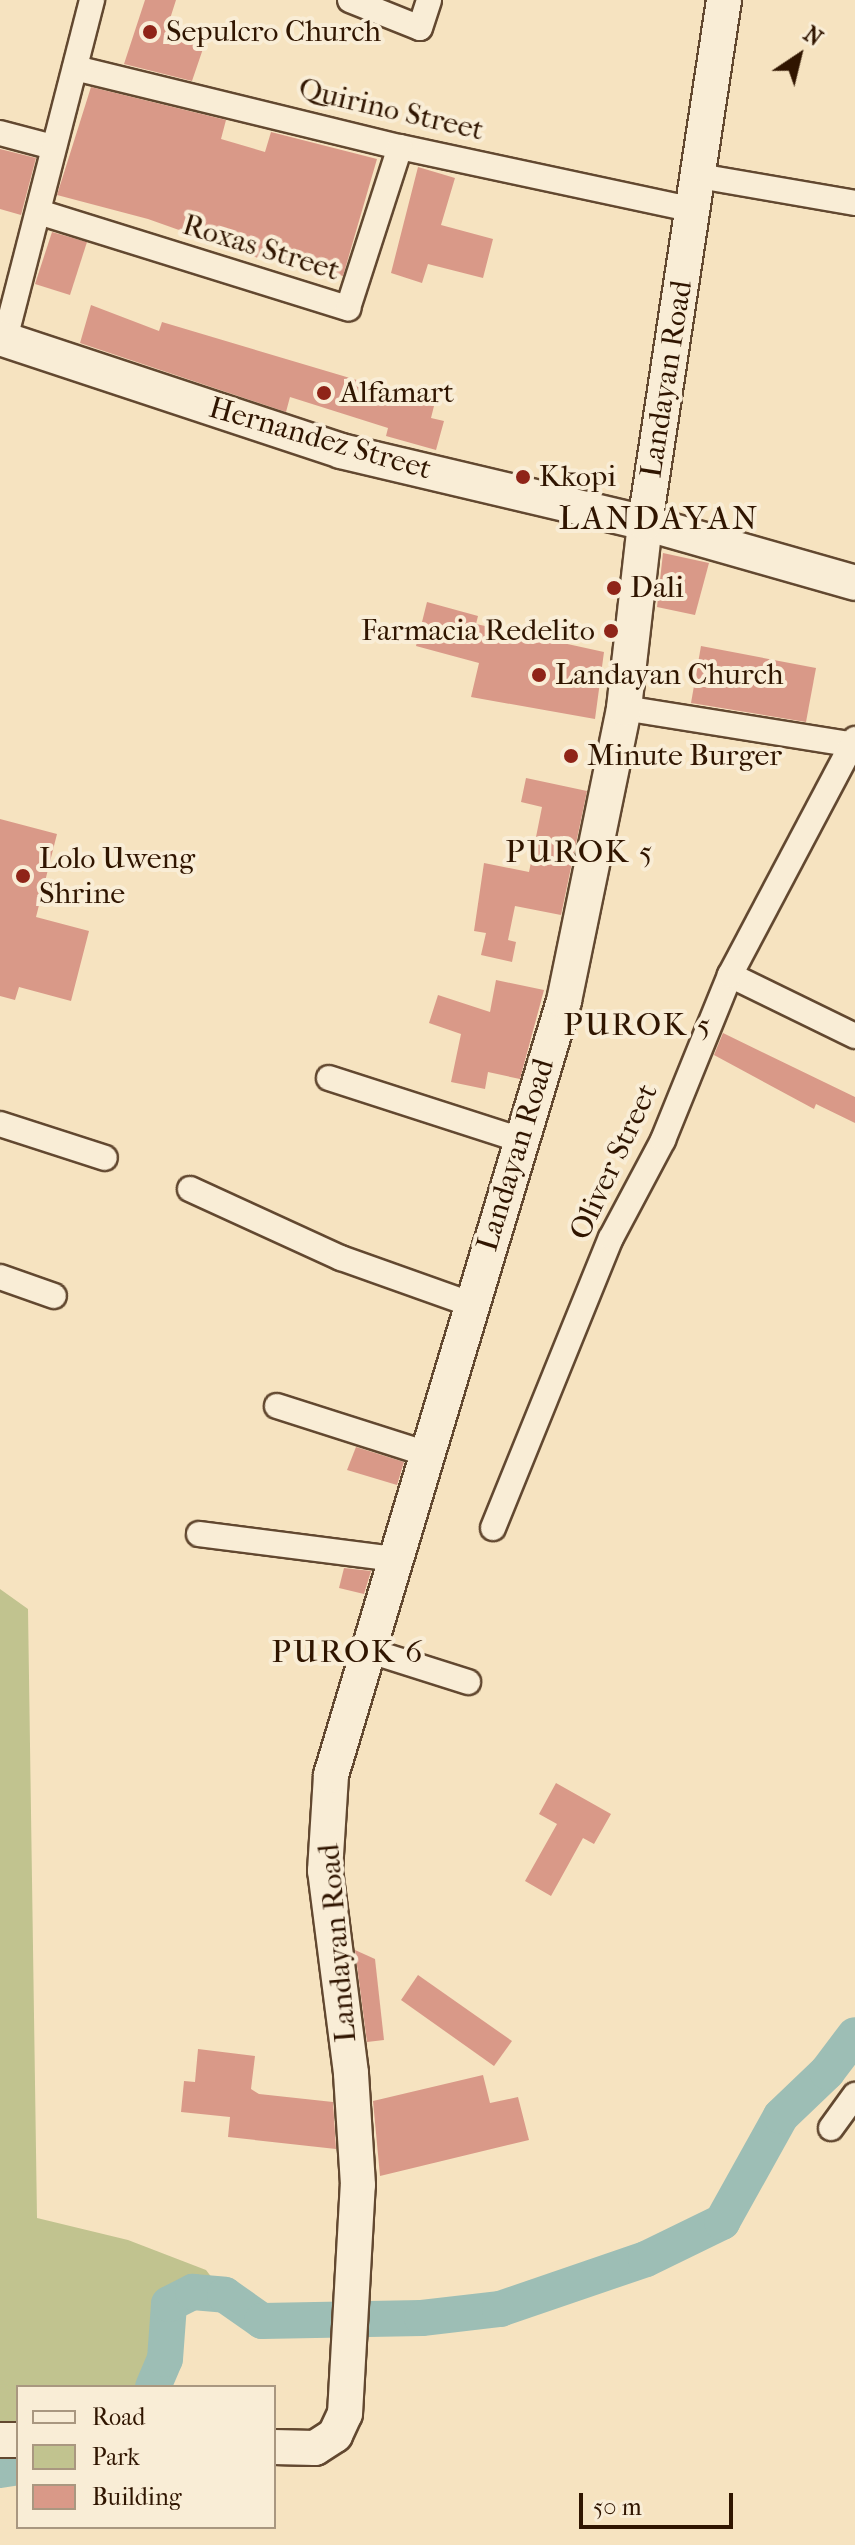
<!DOCTYPE html>
<html>
<head>
<meta charset="utf-8">
<style>
  body { margin:0 }
  #map { position:relative; width:855px; height:2545px; overflow:hidden; background:#f6e3c0; font-family:"IM FELL French Canon",serif }
  div>[style] { position:absolute }
  .green>* { inset:0; background:#c1c38f }
  .river>* { height:36px; margin:-18px; padding:0 18px; transform-origin:18px; border-radius:18px; background:#9dbeb5 }
  .building>* { inset:0; background:#d99988 }
  .roads { filter:drop-shadow(2px 0 #624830) drop-shadow(-2px 0 #624830) drop-shadow(0 2px #624830) drop-shadow(0 -2px #624830) }
  .street>* { height:24px; margin:-12px; padding:0 12px; transform-origin:12px; border-radius:12px; background:#f9edd6 }
  .secondary>* { height:34px; margin:-17px; padding:0 17px; transform-origin:17px; border-radius:17px; background:#f9edd6 }
  .dots>* { width:22px; height:22px; translate:-50% -50%; box-sizing:border-box; border:4px solid #f9edd6; border-radius:50% }
  span { translate:-50% -50%; white-space:nowrap; text-align:center; line-height:1.15; -webkit-text-stroke:8px #f9edd6; paint-order:stroke }
  .poi-label { font-size:30px; color:#301500 }
  .left { translate:0 -50%; text-align:left }
  .right { translate:-100% -50%; text-align:right }
  .street-label { font-size:30px; color:#301500 }
  .neighbourhood-label { font-size:32px; color:#301500; letter-spacing:2px }
  .quarter-label { font-size:34px; color:#301500; letter-spacing:2px }
  .legend { position:absolute; left:16px; top:2385px; width:260px; height:144px; box-sizing:border-box; background:#f9edd6; border:2px solid #a99780; margin:0; padding:10px 14px; list-style:none; font-size:24px; color:#301500 }
  .legend li { display:flex; align-items:center; gap:16px; height:40px }
  .legend b { width:40px; border:2px solid #a99780 }
  .north { position:absolute; left:759px; top:16px; width:80px; height:80px; -webkit-text-stroke:6px #f9edd6; paint-order:stroke; rotate:35deg; font-size:22px; font-weight:700; line-height:32px; text-align:center; color:#301500 }
  .north::after { content:''; display:block; margin:auto; width:28px; height:36px; background:#301500; clip-path:polygon(50% 0,100% 100%,50% 72%,0 100%) }
  .scale { position:absolute; left:579px; top:2493px; width:154px; height:36px; box-sizing:border-box; border:4px solid #301500; border-top:0; padding-left:10px; font-size:24px; line-height:28px; white-space:nowrap; color:#301500; -webkit-text-stroke:6px #f9edd6; paint-order:stroke }
</style>
</head>
<body>
<div id="map">
  <div class="green">
    <div style="clip-path:polygon(0 1589px,28px 1609px,37px 2218px,128px 2240px,206px 2270px,225px 2295px,193px 2292px,169px 2304px,164px 2323px,165px 2359px,153px 2387px,18px 2387px,18px 2467px,0 2470px)"></div>
  </div>
  <div class="river">
    <div style="left:153px;top:2387px;width:30px;rotate:-67deg"></div>
    <div style="left:165px;top:2359px;width:55px;rotate:-85.8deg"></div>
    <div style="left:169px;top:2304px;width:27px;rotate:-27deg"></div>
    <div style="left:193px;top:2292px;width:32px;rotate:5deg"></div>
    <div style="left:225px;top:2295px;width:45px;rotate:35.1deg"></div>
    <div style="left:262px;top:2321px;width:160px;rotate:-1.1deg"></div>
    <div style="left:422px;top:2318px;width:79px;rotate:-6.6deg"></div>
    <div style="left:500px;top:2309px;width:154px;rotate:-18.9deg"></div>
    <div style="left:646px;top:2259px;width:85px;rotate:-26deg"></div>
    <div style="left:722px;top:2222px;width:121px;rotate:-60.9deg"></div>
    <div style="left:781px;top:2116px;width:64px;rotate:-43.7deg"></div>
    <div style="left:827px;top:2072px;width:46px;rotate:-52.9deg"></div>
    <div style="left:0;top:2470px;width:18px;rotate:-9deg"></div>
  </div>
  <div class="building">
    <div style="clip-path:polygon(145px 0,176px 0,168px 25px,207px 37px,192px 81px,124px 64px)"></div>
    <div style="clip-path:polygon(91px 87px,226px 120px,221px 139px,265px 152px,271px 132px,377px 159px,343px 276px,260px 253px,258px 258px,148px 219px,57px 195px)"></div>
    <div style="clip-path:polygon(0 149px,36px 158px,21px 215px,0 209px)"></div>
    <div style="clip-path:polygon(418px 167px,455px 178px,441px 225px,493px 239px,483px 278px,428px 264px,422px 283px,391px 273px)"></div>
    <div style="clip-path:polygon(52px 232px,87px 242px,70px 295px,35px 284px)"></div>
    <div style="clip-path:polygon(91px 305px,159px 331px,162px 322px,397px 392px,436px 398px,431px 418px,444px 421px,436px 450px,386px 436px,388px 428px,290px 397px,286px 412px,80px 343px)"></div>
    <div style="clip-path:polygon(663px 553px,709px 563px,695px 615px,657px 607px)"></div>
    <div style="clip-path:polygon(427px 602px,478px 616px,476px 624px,604px 652px,595px 719px,471px 697px,479px 663px,416px 646px)"></div>
    <div style="clip-path:polygon(701px 646px,816px 668px,806px 722px,691px 703px)"></div>
    <div style="clip-path:polygon(526px 778px,587px 791px,561px 915px,515px 906px,508px 940px,516px 942px,512px 962px,481px 955px,486px 933px,474px 931px,484px 863px,529px 872px,542px 807px,521px 802px)"></div>
    <div style="clip-path:polygon(0 819px,57px 834px,36px 917px,89px 931px,71px 1001px,19px 987px,15px 1000px,0 996px)"></div>
    <div style="clip-path:polygon(496px 980px,544px 990px,520px 1079px,488px 1072px,485px 1089px,451px 1082px,461px 1034px,429px 1023px,438px 995px,490px 1012px)"></div>
    <div style="clip-path:polygon(723px 1033px,855px 1097px,855px 1123px,816px 1104px,814px 1109px,714px 1055px)"></div>
    <div style="clip-path:polygon(356px 1447px,404px 1462px,397px 1485px,347px 1470px)"></div>
    <div style="clip-path:polygon(344px 1568px,371px 1571px,364px 1594px,339px 1588px)"></div>
    <div style="clip-path:polygon(556px 1783px,611px 1814px,594px 1844px,583px 1838px,551px 1896px,525px 1881px,557px 1824px,539px 1814px)"></div>
    <div style="clip-path:polygon(355px 1950px,375px 1959px,384px 2040px,367px 2042px)"></div>
    <div style="clip-path:polygon(418px 1975px,512px 2041px,494px 2066px,401px 2000px)"></div>
    <div style="clip-path:polygon(198px 2049px,255px 2056px,251px 2089px,259px 2094px,333px 2102px,336px 2149px,228px 2137px,230px 2117px,181px 2112px,184px 2081px,195px 2082px)"></div>
    <div style="clip-path:polygon(483px 2075px,490px 2103px,518px 2097px,529px 2140px,380px 2176px,373px 2101px)"></div>
  </div>
  <div class="roads">
    <div class="street">
      <div style="left:350px;top:0;width:75px;rotate:21.8deg"></div>
      <div style="left:420px;top:28px;width:29px;rotate:-72deg"></div>
      <div style="left:75px;top:68px;width:334px;rotate:13.7deg"></div>
      <div style="left:400px;top:147px;width:301px;rotate:12.1deg"></div>
      <div style="left:0;top:133px;width:55px;rotate:14.8deg"></div>
      <div style="left:699px;top:176px;width:158px;rotate:9.8deg"></div>
      <div style="left:39px;top:212px;width:324px;rotate:17.3deg"></div>
      <div style="left:348px;top:308px;width:169px;rotate:-72.1deg"></div>
      <div style="left:5px;top:339px;width:350px;rotate:-75.6deg"></div>
      <div style="left:624px;top:708px;width:229px;rotate:9.1deg"></div>
      <div style="left:730px;top:975px;width:139px;rotate:26deg"></div>
      <div style="left:329px;top:1078px;width:202px;rotate:17.9deg"></div>
      <div style="left:0;top:1124px;width:110px;rotate:17.9deg"></div>
      <div style="left:190px;top:1189px;width:166px;rotate:24.6deg"></div>
      <div style="left:341px;top:1258px;width:137px;rotate:19.6deg"></div>
      <div style="left:0;top:1277px;width:57px;rotate:19.4deg"></div>
      <div style="left:277px;top:1406px;width:154px;rotate:17.7deg"></div>
      <div style="left:493px;top:1528px;width:313px;rotate:-67.9deg"></div>
      <div style="left:611px;top:1238px;width:111px;rotate:-62deg"></div>
      <div style="left:663px;top:1140px;width:178px;rotate:-67.9deg"></div>
      <div style="left:730px;top:975px;width:267px;rotate:-62.1deg"></div>
      <div style="left:199px;top:1534px;width:196px;rotate:7.3deg"></div>
      <div style="left:367px;top:1650px;width:106px;rotate:17.6deg"></div>
      <div style="left:831px;top:2128px;width:41px;rotate:-54deg"></div>
    </div>
    <div class="secondary">
      <div style="left:0;top:338px;width:359px;rotate:18.3deg"></div>
      <div style="left:341px;top:451px;width:312px;rotate:13.3deg"></div>
      <div style="left:645px;top:523px;width:218px;rotate:15.9deg"></div>
      <div style="left:0;top:2440px;width:18px"></div>
      <div style="left:274px;top:2447px;width:41px;rotate:1.4deg"></div>
      <div style="left:315px;top:2448px;width:24px;rotate:-33deg"></div>
      <div style="left:335px;top:2435px;width:23px;rotate:-65deg"></div>
      <div style="left:345px;top:2414px;width:229px;rotate:-86.8deg"></div>
      <div style="left:358px;top:2185px;width:112px;rotate:-93.6deg"></div>
      <div style="left:351px;top:2073px;width:204px;rotate:-97.3deg"></div>
      <div style="left:325px;top:1871px;width:96px;rotate:-86.4deg"></div>
      <div style="left:331px;top:1775px;width:808px;rotate:-73.25deg"></div>
      <div style="left:564px;top:1001px;width:299px;rotate:-78.4deg"></div>
      <div style="left:624px;top:708px;width:186px;rotate:-83.5deg"></div>
      <div style="left:645px;top:523px;width:529px;rotate:-81.41deg"></div>
    </div>
  </div>
  <div class="dots">
    <div style="left:150px;top:32px;background:#8f2418"></div>
    <div style="left:324px;top:393px;background:#8f2418"></div>
    <div style="left:523px;top:477px;background:#8f2418"></div>
    <div style="left:614px;top:588px;background:#8f2418"></div>
    <div style="left:611px;top:631px;background:#8f2418"></div>
    <div style="left:539px;top:675px;background:#8f2418"></div>
    <div style="left:571px;top:756px;background:#8f2418"></div>
    <div style="left:23px;top:876px;background:#8f2418"></div>
  </div>
  <div class="poi-label">
    <span class="left" style="left:166px;top:32px">Sepulcro Church</span>
    <span class="left" style="left:340px;top:393px">Alfamart</span>
    <span class="left" style="left:539px;top:477px">Kkopi</span>
    <span class="left" style="left:630px;top:588px">Dali</span>
    <span class="right" style="left:595px;top:631px">Farmacia Redelito</span>
    <span class="left" style="left:555px;top:675px">Landayan Church</span>
    <span class="left" style="left:587px;top:756px">Minute Burger</span>
    <span class="left" style="left:39px;top:876px">Lolo Uweng<br>Shrine</span>
  </div>
  <div class="street-label">
    <span style="left:391px;top:110px;rotate:13deg">Quirino Street</span>
    <span style="left:261px;top:248px;rotate:17deg">Roxas Street</span>
    <span style="left:667px;top:379px;rotate:-81deg">Landayan Road</span>
    <span style="left:320px;top:439px;rotate:16deg">Hernandez Street</span>
    <span style="left:516px;top:1155px;rotate:-73deg">Landayan Road</span>
    <span style="left:614px;top:1162px;rotate:-65deg">Oliver Street</span>
    <span style="left:338px;top:1943px;rotate:-95deg">Landayan Road</span>
  </div>
  <div class="neighbourhood-label">
    <span style="left:580px;top:852px">PUROK 5</span>
    <span style="left:638px;top:1025px">PUROK 5</span>
    <span style="left:348px;top:1652px">PUROK 6</span>
  </div>
  <div class="quarter-label">
    <span style="left:659px;top:519px">LANDAYAN</span>
  </div>
  <ul class="legend">
  <li><b style="height:10px;background:#f9edd6"></b>Road</li>
  <li><b style="height:22px;background:#c1c38f"></b>Park</li>
  <li><b style="height:22px;background:#d99988"></b>Building</li>
  </ul>
  <div class="north">N</div>
  <div class="scale">50 m</div>
</div>
</body>
</html>
